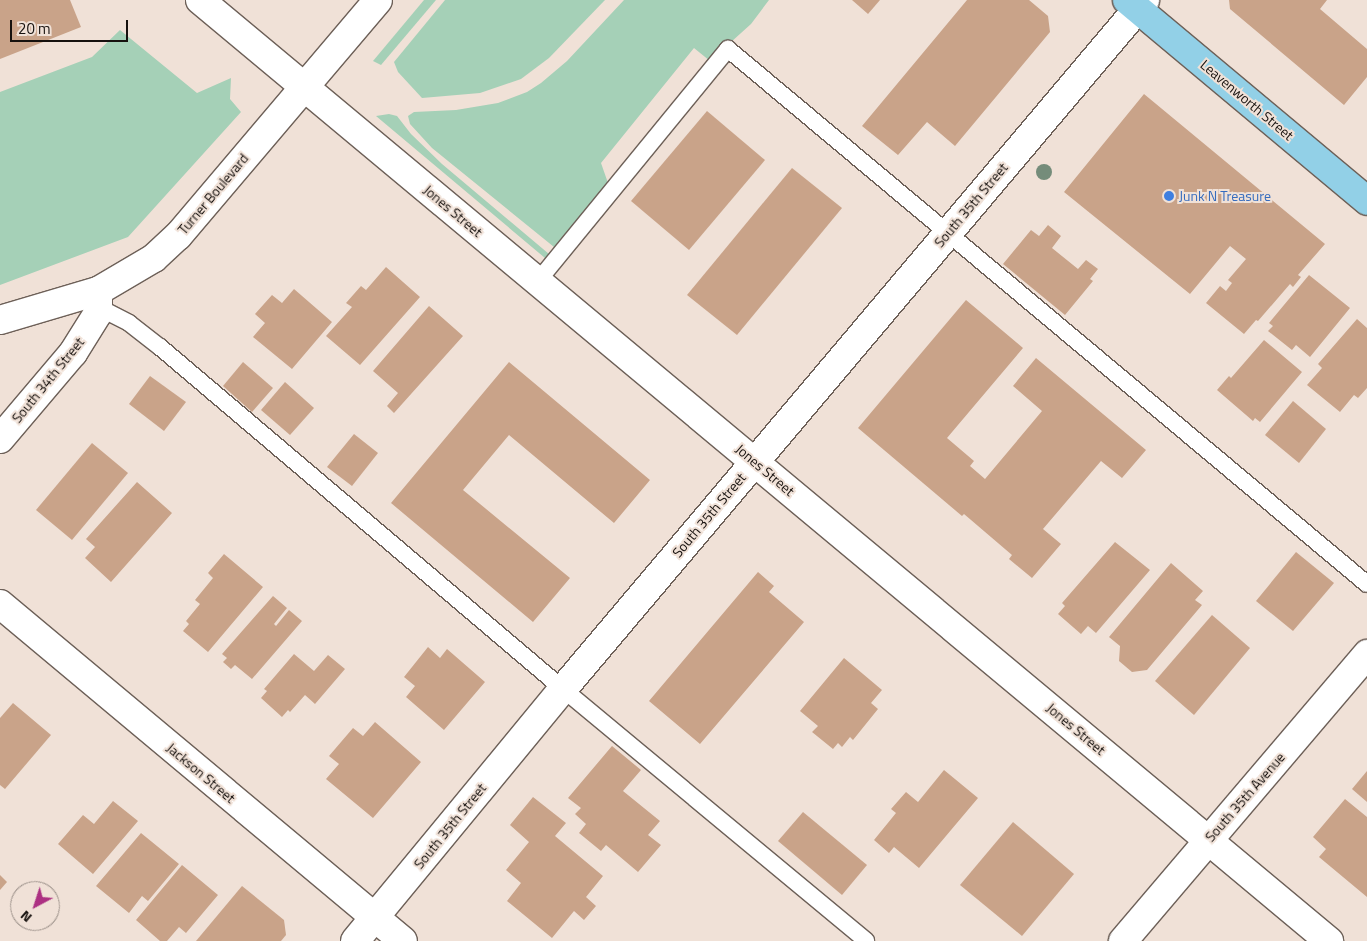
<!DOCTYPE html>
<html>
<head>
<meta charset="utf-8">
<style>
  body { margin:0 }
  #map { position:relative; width:1367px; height:941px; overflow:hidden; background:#f0e1d7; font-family:"Titillium Web",sans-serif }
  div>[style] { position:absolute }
  .green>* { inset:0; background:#a5d0b7 }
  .building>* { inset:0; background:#c9a389 }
  .roads { filter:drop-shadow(1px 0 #6d6058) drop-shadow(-1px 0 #6d6058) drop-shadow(0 1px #6d6058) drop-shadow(0 -1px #6d6058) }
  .lane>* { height:16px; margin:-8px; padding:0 8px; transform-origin:8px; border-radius:8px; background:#fff }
  .street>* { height:28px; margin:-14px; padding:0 14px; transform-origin:14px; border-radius:14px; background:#fff }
  .primary>* { height:28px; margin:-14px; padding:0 14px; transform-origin:14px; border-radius:14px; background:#92d0e7 }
  .trees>* { width:16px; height:16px; margin:-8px; border-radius:50%; background:#758c7a }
  .dots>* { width:14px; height:14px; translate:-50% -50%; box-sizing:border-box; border:2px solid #f0e1d7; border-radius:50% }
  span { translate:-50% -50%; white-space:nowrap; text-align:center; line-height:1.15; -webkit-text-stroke:4px #f0e1d7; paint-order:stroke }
  .street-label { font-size:14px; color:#16110e }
  .shop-label { font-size:14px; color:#366cbe }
  .left { translate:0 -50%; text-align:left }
  .north { position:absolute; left:10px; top:881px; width:50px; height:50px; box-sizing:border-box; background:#f0e1d7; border:1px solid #998e87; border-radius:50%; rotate:220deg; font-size:14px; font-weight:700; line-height:20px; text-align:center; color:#16110e }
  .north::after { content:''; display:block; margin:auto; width:18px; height:22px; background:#ac3082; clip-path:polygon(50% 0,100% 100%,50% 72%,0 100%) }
  .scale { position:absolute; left:10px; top:20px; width:118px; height:22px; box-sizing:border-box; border:2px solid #16110e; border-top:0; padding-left:6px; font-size:15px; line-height:18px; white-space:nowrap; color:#16110e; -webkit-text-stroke:4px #f0e1d7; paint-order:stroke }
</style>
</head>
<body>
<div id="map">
  <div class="green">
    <div style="clip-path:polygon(424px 0,436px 0,381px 65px,373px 61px)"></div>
    <div style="clip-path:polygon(445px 0,605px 0,549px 58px,521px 79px,480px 93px,422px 98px,398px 72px,394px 62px)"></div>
    <div style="clip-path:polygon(624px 0,769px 0,751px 24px,710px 61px,694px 48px,601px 163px,608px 183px,554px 247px,432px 148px,410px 124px,408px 116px,414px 112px,456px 110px,498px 103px,527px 92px,541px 83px,567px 61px)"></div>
    <div style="clip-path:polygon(120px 30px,197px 93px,231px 78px,230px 99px,241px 112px,128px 237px,0 285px,0 92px,92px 57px)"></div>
    <div style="clip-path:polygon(389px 114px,397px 116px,411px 134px,442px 164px,549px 254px,545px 258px,376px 116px)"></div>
  </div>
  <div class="building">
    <div style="clip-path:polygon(0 0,70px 0,81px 27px,0 59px)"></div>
    <div style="clip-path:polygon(852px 0,880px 0,868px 14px)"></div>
    <div style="clip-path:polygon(967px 0,1029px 0,1048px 16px,1050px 32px,955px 146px,927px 122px,898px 155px,862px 126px)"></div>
    <div style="clip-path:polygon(1229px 0,1327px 0,1320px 9px,1367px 49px,1367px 77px,1344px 105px,1230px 9px)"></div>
    <div style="clip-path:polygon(1144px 94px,1325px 244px,1298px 275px,1301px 277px,1293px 287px,1290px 284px,1258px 321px,1256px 320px,1244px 334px,1206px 303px,1220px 286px,1226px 291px,1232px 283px,1228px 280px,1246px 259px,1230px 246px,1190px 294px,1064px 192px)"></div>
    <div style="clip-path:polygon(707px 111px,765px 160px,689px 250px,631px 201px)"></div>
    <div style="clip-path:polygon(792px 168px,842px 208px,737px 335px,687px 295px)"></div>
    <div style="clip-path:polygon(1048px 225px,1061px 236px,1052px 248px,1078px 269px,1086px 260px,1098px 269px,1090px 279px,1093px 281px,1065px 315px,1003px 264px,1031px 230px,1039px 236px)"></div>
    <div style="clip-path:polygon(386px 267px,420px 297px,360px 365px,326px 336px,352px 307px,346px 303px,361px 286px,366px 290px)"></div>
    <div style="clip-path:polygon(1309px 275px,1350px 308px,1310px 357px,1296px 345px,1292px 350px,1268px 331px,1273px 326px,1269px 323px)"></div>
    <div style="clip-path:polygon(294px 289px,332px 322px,292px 369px,253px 337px,265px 323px,255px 314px,272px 295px,282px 303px)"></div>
    <div style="clip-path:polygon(966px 300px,1023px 348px,947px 438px,974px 461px,970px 466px,985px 479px,1042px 411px,1013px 386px,1036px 358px,1146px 450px,1122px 478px,1101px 461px,1043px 529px,1061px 544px,1032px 578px,1009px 559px,1012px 555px,964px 514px,962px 516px,858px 428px)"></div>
    <div style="clip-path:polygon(429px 306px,463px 336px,394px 413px,387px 406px,398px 393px,373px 371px)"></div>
    <div style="clip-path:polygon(1357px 319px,1367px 328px,1367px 388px,1358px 398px,1354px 395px,1340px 412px,1307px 385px,1322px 368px,1318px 364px)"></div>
    <div style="clip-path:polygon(1264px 340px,1302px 372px,1260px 422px,1255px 418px,1253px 421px,1217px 390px,1229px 376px,1231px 378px)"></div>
    <div style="clip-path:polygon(243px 362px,273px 388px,252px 412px,223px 386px)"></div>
    <div style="clip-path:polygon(509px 362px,650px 480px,614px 523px,509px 435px,463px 490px,570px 578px,533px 622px,391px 503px)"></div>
    <div style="clip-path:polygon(150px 376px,186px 402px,164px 431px,129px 404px)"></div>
    <div style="clip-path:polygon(285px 382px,314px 408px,290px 435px,261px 410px)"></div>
    <div style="clip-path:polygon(1293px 401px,1326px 429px,1299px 463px,1265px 435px)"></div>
    <div style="clip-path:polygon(354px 434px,378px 453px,352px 486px,327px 467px)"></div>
    <div style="clip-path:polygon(92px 443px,128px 473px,72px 540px,36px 510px)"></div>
    <div style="clip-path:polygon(137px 482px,172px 513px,111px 582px,85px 558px,95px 547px,86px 539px)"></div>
    <div style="clip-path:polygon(1115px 542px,1150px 570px,1096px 633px,1088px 626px,1081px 634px,1058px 614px,1065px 606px,1062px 603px)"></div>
    <div style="clip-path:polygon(1296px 552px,1334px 583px,1293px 631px,1256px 601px)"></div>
    <div style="clip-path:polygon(224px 554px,263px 587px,208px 652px,183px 631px,189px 624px,186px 621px,200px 604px,195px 600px,213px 578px,208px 573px)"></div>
    <div style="clip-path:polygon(1171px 563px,1203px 591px,1195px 600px,1202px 605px,1147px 670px,1132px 672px,1119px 661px,1120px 646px,1109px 637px)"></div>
    <div style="clip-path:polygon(758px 572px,774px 586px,769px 592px,804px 622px,700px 744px,649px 701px)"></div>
    <div style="clip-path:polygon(273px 596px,287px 608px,274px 624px,276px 626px,289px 610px,302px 621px,252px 679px,235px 665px,231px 669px,223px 662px,227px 658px,222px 654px)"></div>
    <div style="clip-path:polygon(1212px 615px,1250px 648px,1194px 715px,1155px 681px)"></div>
    <div style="clip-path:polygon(428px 647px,440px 658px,447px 649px,485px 682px,444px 730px,406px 697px,415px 686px,404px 677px)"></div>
    <div style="clip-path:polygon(294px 654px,314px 671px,328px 655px,345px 669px,315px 704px,305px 695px,290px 712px,288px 710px,282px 717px,261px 698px,267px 691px,264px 689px)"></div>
    <div style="clip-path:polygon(844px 658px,882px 690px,871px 703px,878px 709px,853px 740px,850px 737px,842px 747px,838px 743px,833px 749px,812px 732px,818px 726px,800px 711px)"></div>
    <div style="clip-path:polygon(13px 703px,51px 735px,5px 789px,0 785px,0 718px)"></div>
    <div style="clip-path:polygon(375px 722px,421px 762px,373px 818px,326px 779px,339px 764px,329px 756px,353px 728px,363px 736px)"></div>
    <div style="clip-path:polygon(612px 746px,641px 770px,623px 791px,660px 821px,648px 835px,661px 845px,638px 872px,606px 845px,601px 851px,579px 833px,586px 824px,575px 814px,581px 808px,568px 798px)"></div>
    <div style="clip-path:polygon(944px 770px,978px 798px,919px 868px,894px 847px,889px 853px,874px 840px,896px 813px,891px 809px,906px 792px,918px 802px)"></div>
    <div style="clip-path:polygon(1367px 771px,1367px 802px,1352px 789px)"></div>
    <div style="clip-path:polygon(533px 797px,566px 823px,555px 836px,603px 876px,586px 897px,596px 906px,584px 920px,574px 911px,552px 938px,507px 901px,521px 883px,506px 870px,529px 842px,510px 825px)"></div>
    <div style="clip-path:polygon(1345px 799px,1367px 817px,1367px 897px,1319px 857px,1326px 849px,1313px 837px)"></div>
    <div style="clip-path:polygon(113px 801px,138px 821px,93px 874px,58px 844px,83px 815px,94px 824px)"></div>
    <div style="clip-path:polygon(803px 812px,867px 865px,842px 895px,778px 841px)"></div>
    <div style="clip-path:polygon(1013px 822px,1074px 874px,1022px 936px,960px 885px)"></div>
    <div style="clip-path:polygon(141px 833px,179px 864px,148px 901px,142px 896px,129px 913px,96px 886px)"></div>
    <div style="clip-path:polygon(182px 865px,218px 895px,186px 933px,179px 927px,167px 941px,160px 941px,136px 920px)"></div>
    <div style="clip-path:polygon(0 875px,7px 882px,0 890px)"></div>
    <div style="clip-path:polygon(242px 886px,284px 920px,286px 935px,281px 941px,196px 941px)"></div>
  </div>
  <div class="roads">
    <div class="lane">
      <div style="left:538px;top:281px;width:300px;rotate:-50.7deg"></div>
      <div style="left:728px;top:49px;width:833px;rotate:39.94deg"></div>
      <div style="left:98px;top:307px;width:35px;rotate:27deg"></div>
      <div style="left:129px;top:323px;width:39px;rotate:38deg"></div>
      <div style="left:160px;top:347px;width:529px;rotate:40.32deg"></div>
      <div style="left:563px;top:689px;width:394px;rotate:39.7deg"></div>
    </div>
    <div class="street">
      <div style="left:200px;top:0;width:1470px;rotate:39.81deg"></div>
      <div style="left:0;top:320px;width:102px;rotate:-16.5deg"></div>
      <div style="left:98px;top:291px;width:65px;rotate:-30.5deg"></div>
      <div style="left:154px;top:258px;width:33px;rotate:-43deg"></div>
      <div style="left:178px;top:236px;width:309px;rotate:-49.7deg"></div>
      <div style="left:0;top:439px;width:113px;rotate:-49.7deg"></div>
      <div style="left:73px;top:353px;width:47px;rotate:-58deg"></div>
      <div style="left:98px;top:313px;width:22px;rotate:-90deg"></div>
      <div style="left:0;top:604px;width:525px;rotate:39.9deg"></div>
      <div style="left:355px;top:941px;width:327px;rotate:-50.5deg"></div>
      <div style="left:563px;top:689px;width:902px;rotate:-49.81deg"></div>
      <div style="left:1123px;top:941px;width:377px;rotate:-49.6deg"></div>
    </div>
    <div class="primary">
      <div style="left:1127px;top:0;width:313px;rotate:39.9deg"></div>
    </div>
  </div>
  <div class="trees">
    <div style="left:1044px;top:172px"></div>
  </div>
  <div class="dots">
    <div style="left:1169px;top:196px;background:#3f7fe0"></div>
  </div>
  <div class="street-label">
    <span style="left:1247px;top:100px;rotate:40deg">Leavenworth Street</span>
    <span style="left:213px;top:194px;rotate:-50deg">Turner Boulevard</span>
    <span style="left:971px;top:205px;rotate:-50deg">South 35th Street</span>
    <span style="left:453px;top:211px;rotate:40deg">Jones Street</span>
    <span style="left:48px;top:380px;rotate:-51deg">South 34th Street</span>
    <span style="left:765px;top:470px;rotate:40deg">Jones Street</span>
    <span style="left:709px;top:515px;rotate:-50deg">South 35th Street</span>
    <span style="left:1076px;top:729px;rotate:40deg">Jones Street</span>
    <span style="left:201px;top:773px;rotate:40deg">Jackson Street</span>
    <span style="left:1245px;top:797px;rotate:-49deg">South 35th Avenue</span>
    <span style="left:450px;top:826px;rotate:-51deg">South 35th Street</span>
  </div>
  <div class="shop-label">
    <span class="left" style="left:1179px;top:196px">Junk N Treasure</span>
  </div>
  <div class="north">N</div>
  <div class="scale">20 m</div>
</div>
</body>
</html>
